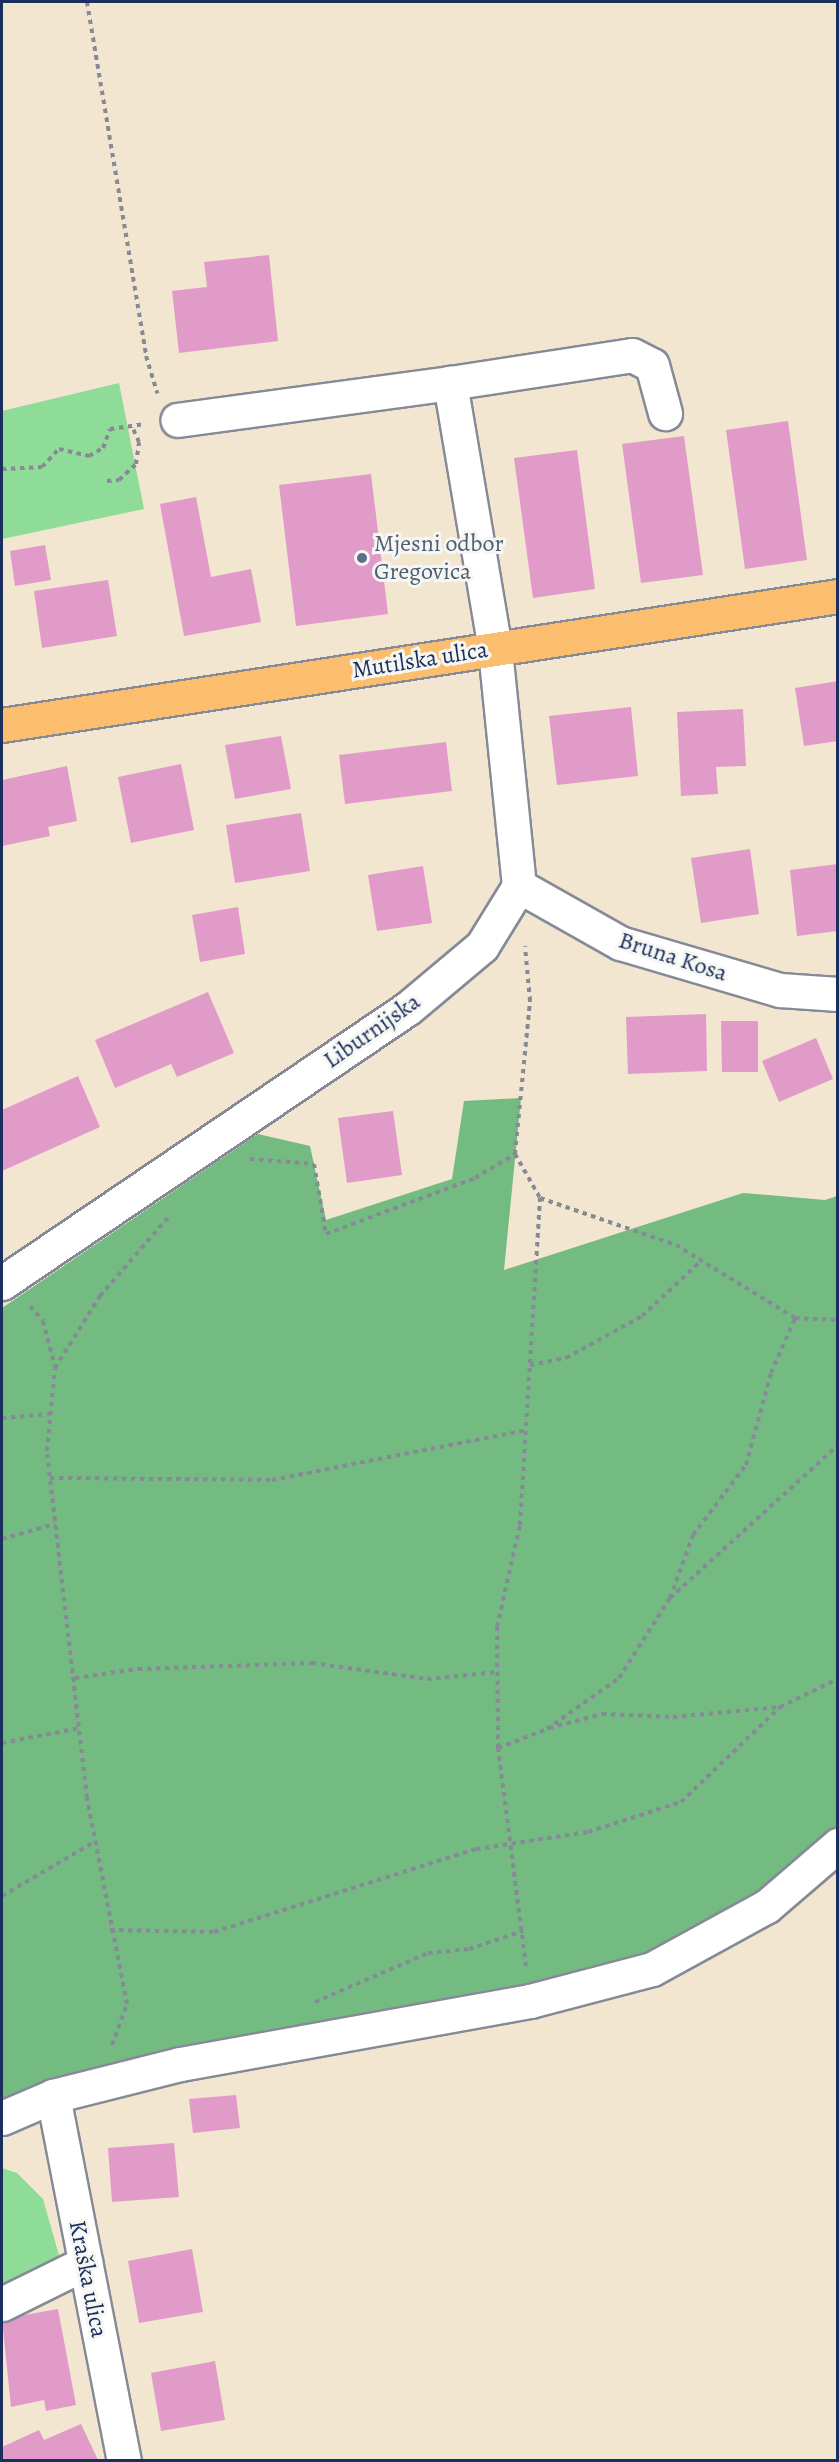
<!DOCTYPE html>
<html>
<head>
<meta charset="utf-8">
<style>
  body { margin:0 }
  #map { position:relative; width:839px; height:2462px; overflow:hidden; background:#f2e6d0; font-family:Alegreya,serif }
  div>[style] { position:absolute }
  .green>* { inset:0; background:#8fdb98 }
  .forest>* { inset:0; background:#73bb80 }
  .building>* { inset:0; background:#e19bc8 }
  .path>* { height:4px; margin-top:-2px; transform-origin:0; background:repeating-linear-gradient(90deg,#868a97 0 4.5px,transparent 0 9px) }
  .roads { filter:drop-shadow(2px 0 #868a97) drop-shadow(-2px 0 #868a97) drop-shadow(0 2px #868a97) drop-shadow(0 -2px #868a97) }
  .minor>* { height:33px; margin:-16.5px; padding:0 16.5px; transform-origin:16.5px; border-radius:16.5px; background:#fff }
  .major>* { height:33px; margin:-16.5px; padding:0 16.5px; transform-origin:16.5px; border-radius:16.5px; background:#fbbd6e }
  .dots>* { width:16px; height:16px; translate:-50% -50%; box-sizing:border-box; border:3px solid #f6f6f2; border-radius:50% }
  span { translate:-50% -50%; white-space:nowrap; text-align:center; line-height:1.15; -webkit-text-stroke:6px #f6f6f2; paint-order:stroke }
  .service-label { font-size:24px; color:#4e5e75 }
  .left { translate:0 -50%; text-align:left }
  .street-label { font-size:24px; color:#1b2f5e }
  .frame { position:absolute; inset:0; border:3px solid #1b2f5e; pointer-events:none }
</style>
</head>
<body>
<div id="map">
  <div class="green">
    <div style="clip-path:polygon(119px 383px,144px 509px,2px 539px,2px 411px)"></div>
    <div style="clip-path:polygon(2px 2168px,17px 2173px,43px 2199px,64px 2273px,2px 2303px)"></div>
  </div>
  <div class="forest">
    <div style="clip-path:polygon(521px 1098px,504px 1270px,743px 1193px,825px 1200px,837px 1196px,837px 1845px,652px 1969px,2px 2112px,2px 1308px,258px 1134px,310px 1146px,326px 1220px,452px 1179px,464px 1101px)"></div>
  </div>
  <div class="building">
    <div style="clip-path:polygon(269px 255px,278px 341px,179px 353px,172px 291px,207px 287px,204px 262px)"></div>
    <div style="clip-path:polygon(788px 421px,807px 560px,745px 569px,726px 430px)"></div>
    <div style="clip-path:polygon(684px 436px,703px 575px,641px 583px,622px 444px)"></div>
    <div style="clip-path:polygon(577px 450px,595px 589px,533px 598px,514px 458px)"></div>
    <div style="clip-path:polygon(371px 474px,388px 614px,296px 626px,279px 485px)"></div>
    <div style="clip-path:polygon(196px 497px,211px 577px,251px 569px,261px 622px,184px 636px,160px 504px)"></div>
    <div style="clip-path:polygon(45px 545px,51px 580px,15px 586px,10px 551px)"></div>
    <div style="clip-path:polygon(108px 580px,117px 636px,42px 648px,34px 591px)"></div>
    <div style="clip-path:polygon(838px 681px,838px 741px,804px 746px,795px 688px)"></div>
    <div style="clip-path:polygon(631px 707px,638px 776px,557px 785px,549px 716px)"></div>
    <div style="clip-path:polygon(743px 709px,746px 766px,716px 767px,718px 794px,681px 796px,677px 712px)"></div>
    <div style="clip-path:polygon(281px 736px,291px 789px,235px 799px,225px 745px)"></div>
    <div style="clip-path:polygon(446px 742px,452px 791px,345px 804px,339px 755px)"></div>
    <div style="clip-path:polygon(181px 764px,194px 830px,131px 843px,118px 777px)"></div>
    <div style="clip-path:polygon(67px 766px,77px 821px,48px 827px,50px 836px,2px 846px,2px 780px)"></div>
    <div style="clip-path:polygon(301px 813px,310px 871px,235px 883px,226px 825px)"></div>
    <div style="clip-path:polygon(750px 849px,759px 914px,701px 923px,691px 858px)"></div>
    <div style="clip-path:polygon(838px 864px,838px 931px,797px 936px,790px 870px)"></div>
    <div style="clip-path:polygon(423px 866px,432px 923px,377px 931px,368px 875px)"></div>
    <div style="clip-path:polygon(238px 907px,245px 954px,200px 962px,192px 915px)"></div>
    <div style="clip-path:polygon(208px 992px,234px 1053px,177px 1077px,171px 1064px,115px 1088px,95px 1040px)"></div>
    <div style="clip-path:polygon(706px 1014px,707px 1071px,628px 1074px,626px 1017px)"></div>
    <div style="clip-path:polygon(721px 1021px,758px 1021px,758px 1072px,722px 1072px)"></div>
    <div style="clip-path:polygon(816px 1038px,833px 1079px,779px 1102px,762px 1061px)"></div>
    <div style="clip-path:polygon(78px 1076px,100px 1127px,2px 1171px,2px 1110px)"></div>
    <div style="clip-path:polygon(393px 1111px,402px 1175px,347px 1183px,338px 1118px)"></div>
    <div style="clip-path:polygon(236px 2095px,240px 2128px,193px 2133px,189px 2099px)"></div>
    <div style="clip-path:polygon(174px 2143px,179px 2197px,112px 2202px,108px 2148px)"></div>
    <div style="clip-path:polygon(192px 2249px,203px 2312px,139px 2323px,128px 2261px)"></div>
    <div style="clip-path:polygon(58px 2309px,76px 2405px,46px 2411px,44px 2400px,11px 2407px,2px 2319px)"></div>
    <div style="clip-path:polygon(215px 2361px,225px 2420px,161px 2431px,151px 2373px)"></div>
    <div style="clip-path:polygon(81px 2424px,98px 2460px,2px 2460px,2px 2447px,39px 2430px,44px 2440px)"></div>
  </div>
  <div class="path">
    <div style="left:87px;top:2px;width:359px;rotate:80.5deg"></div>
    <div style="left:146px;top:356px;width:39px;rotate:73deg"></div>
    <div style="left:2px;top:469px;width:40px;rotate:-2.9deg"></div>
    <div style="left:42px;top:467px;width:25px;rotate:-47deg"></div>
    <div style="left:59px;top:449px;width:31px;rotate:13deg"></div>
    <div style="left:89px;top:456px;width:16px;rotate:-30deg"></div>
    <div style="left:103px;top:448px;width:20px;rotate:-70deg"></div>
    <div style="left:110px;top:429px;width:34px;rotate:-8deg"></div>
    <div style="left:107px;top:481px;width:12px;rotate:-5deg"></div>
    <div style="left:119px;top:480px;width:23px;rotate:-43deg"></div>
    <div style="left:136px;top:464px;width:22px;rotate:-82deg"></div>
    <div style="left:139px;top:442px;width:17px;rotate:-114deg"></div>
    <div style="left:515px;top:1154px;width:51px;rotate:60.4deg"></div>
    <div style="left:540px;top:1198px;width:144px;rotate:19.1deg"></div>
    <div style="left:676px;top:1245px;width:140px;rotate:31.5deg"></div>
    <div style="left:795px;top:1318px;width:43px;rotate:2.7deg"></div>
    <div style="left:250px;top:1159px;width:64px;rotate:4.5deg"></div>
    <div style="left:314px;top:1164px;width:71px;rotate:80.3deg"></div>
    <div style="left:326px;top:1234px;width:159px;rotate:-20.6deg"></div>
    <div style="left:475px;top:1178px;width:47px;rotate:-31deg"></div>
    <div style="left:515px;top:1154px;width:154px;rotate:-84.4deg"></div>
    <div style="left:530px;top:1001px;width:55px;rotate:-95.2deg"></div>
    <div style="left:30px;top:1306px;width:20px;rotate:49deg"></div>
    <div style="left:43px;top:1321px;width:48px;rotate:75.4deg"></div>
    <div style="left:530px;top:1365px;width:37px;rotate:-11deg"></div>
    <div style="left:566px;top:1358px;width:87px;rotate:-28.9deg"></div>
    <div style="left:642px;top:1316px;width:81px;rotate:-43deg"></div>
    <div style="left:2px;top:1418px;width:48px;rotate:-4.8deg"></div>
    <div style="left:50px;top:1478px;width:222px;rotate:0.5deg"></div>
    <div style="left:272px;top:1480px;width:259px;rotate:-11.1deg"></div>
    <div style="left:2px;top:1539px;width:55px;rotate:-15.8deg"></div>
    <div style="left:670px;top:1598px;width:227px;rotate:-42.3deg"></div>
    <div style="left:75px;top:1678px;width:64px;rotate:-8.1deg"></div>
    <div style="left:138px;top:1669px;width:174px;rotate:-2deg"></div>
    <div style="left:312px;top:1663px;width:116px;rotate:7.9deg"></div>
    <div style="left:427px;top:1679px;width:70px;rotate:-5.7deg"></div>
    <div style="left:549px;top:1728px;width:55px;rotate:-14.8deg"></div>
    <div style="left:602px;top:1714px;width:71px;rotate:2.4deg"></div>
    <div style="left:673px;top:1717px;width:107px;rotate:-5.3deg"></div>
    <div style="left:2px;top:1743px;width:79px;rotate:-10.9deg"></div>
    <div style="left:498px;top:1748px;width:53px;rotate:-21.2deg"></div>
    <div style="left:547px;top:1729px;width:88px;rotate:-35.3deg"></div>
    <div style="left:619px;top:1678px;width:95px;rotate:-57.5deg"></div>
    <div style="left:670px;top:1598px;width:67px;rotate:-69.9deg"></div>
    <div style="left:693px;top:1535px;width:88px;rotate:-52.9deg"></div>
    <div style="left:746px;top:1465px;width:95px;rotate:-74.8deg"></div>
    <div style="left:771px;top:1373px;width:60px;rotate:-66.4deg"></div>
    <div style="left:2px;top:1896px;width:107px;rotate:-30.4deg"></div>
    <div style="left:110px;top:1930px;width:104px;rotate:1.1deg"></div>
    <div style="left:214px;top:1932px;width:275px;rotate:-17.6deg"></div>
    <div style="left:476px;top:1849px;width:113px;rotate:-8.6deg"></div>
    <div style="left:588px;top:1832px;width:98px;rotate:-17.9deg"></div>
    <div style="left:681px;top:1802px;width:137px;rotate:-43.8deg"></div>
    <div style="left:780px;top:1707px;width:64px;rotate:-25.8deg"></div>
    <div style="left:526px;top:1966px;width:220px;rotate:-97.3deg"></div>
    <div style="left:498px;top:1748px;width:121px;rotate:-90.5deg"></div>
    <div style="left:497px;top:1627px;width:105px;rotate:-77.3deg"></div>
    <div style="left:520px;top:1525px;width:328px;rotate:-86.5deg"></div>
    <div style="left:315px;top:2002px;width:123px;rotate:-23.4deg"></div>
    <div style="left:428px;top:1953px;width:41px;rotate:-5.6deg"></div>
    <div style="left:469px;top:1949px;width:57px;rotate:-18.4deg"></div>
    <div style="left:112px;top:2045px;width:44px;rotate:-69.9deg"></div>
    <div style="left:127px;top:2004px;width:210px;rotate:-101deg"></div>
    <div style="left:87px;top:1798px;width:349px;rotate:-96.6deg"></div>
    <div style="left:47px;top:1451px;width:83px;rotate:-84.5deg"></div>
    <div style="left:55px;top:1368px;width:85px;rotate:-58deg"></div>
    <div style="left:100px;top:1296px;width:108px;rotate:-49.1deg"></div>
  </div>
  <div class="roads">
    <div class="minor">
      <div style="left:450px;top:383px;width:184px;rotate:-8.7deg"></div>
      <div style="left:632px;top:355px;width:22px;rotate:27deg"></div>
      <div style="left:652px;top:365px;width:50px;rotate:74.8deg"></div>
      <div style="left:519px;top:886px;width:116px;rotate:29.4deg"></div>
      <div style="left:620px;top:943px;width:167px;rotate:16.4deg"></div>
      <div style="left:780px;top:990px;width:58px;rotate:3.9deg"></div>
      <div style="left:2px;top:1283px;width:489px;rotate:-34.1deg"></div>
      <div style="left:407px;top:1009px;width:98px;rotate:-40deg"></div>
      <div style="left:482px;top:946px;width:70px;rotate:-58.3deg"></div>
      <div style="left:519px;top:886px;width:238px;rotate:-95.8deg"></div>
      <div style="left:495px;top:649px;width:270px;rotate:-99.6deg"></div>
      <div style="left:450px;top:383px;width:275px;rotate:172.3deg"></div>
      <div style="left:53px;top:2096px;width:371px;rotate:79deg"></div>
      <div style="left:2px;top:2118px;width:56px;rotate:-23.3deg"></div>
      <div style="left:53px;top:2096px;width:131px;rotate:-14.1deg"></div>
      <div style="left:180px;top:2064px;width:356px;rotate:-10.2deg"></div>
      <div style="left:530px;top:2001px;width:126px;rotate:-14.7deg"></div>
      <div style="left:652px;top:1969px;width:131px;rotate:-28.7deg"></div>
      <div style="left:767px;top:1906px;width:94px;rotate:-40.7deg"></div>
      <div style="left:2px;top:2304px;width:93px;rotate:-26.3deg"></div>
    </div>
    <div class="major">
      <div style="left:2px;top:725px;width:846px;rotate:-8.77deg"></div>
    </div>
  </div>
  <div class="dots">
    <div style="left:362px;top:558px;background:#5c6f8a"></div>
  </div>
  <div class="service-label">
    <span class="left" style="left:374px;top:558px">Mjesni odbor<br>Gregovica</span>
  </div>
  <div class="street-label">
    <span style="left:420px;top:660px;rotate:-9deg">Mutilska ulica</span>
    <span style="left:673px;top:957px;rotate:18deg">Bruna Kosa</span>
    <span style="left:372px;top:1031px;rotate:-35deg">Liburnijska</span>
    <span style="left:88px;top:2279px;rotate:79deg">Kraška ulica</span>
  </div>
  <div class="frame"></div>
</div>
</body>
</html>
